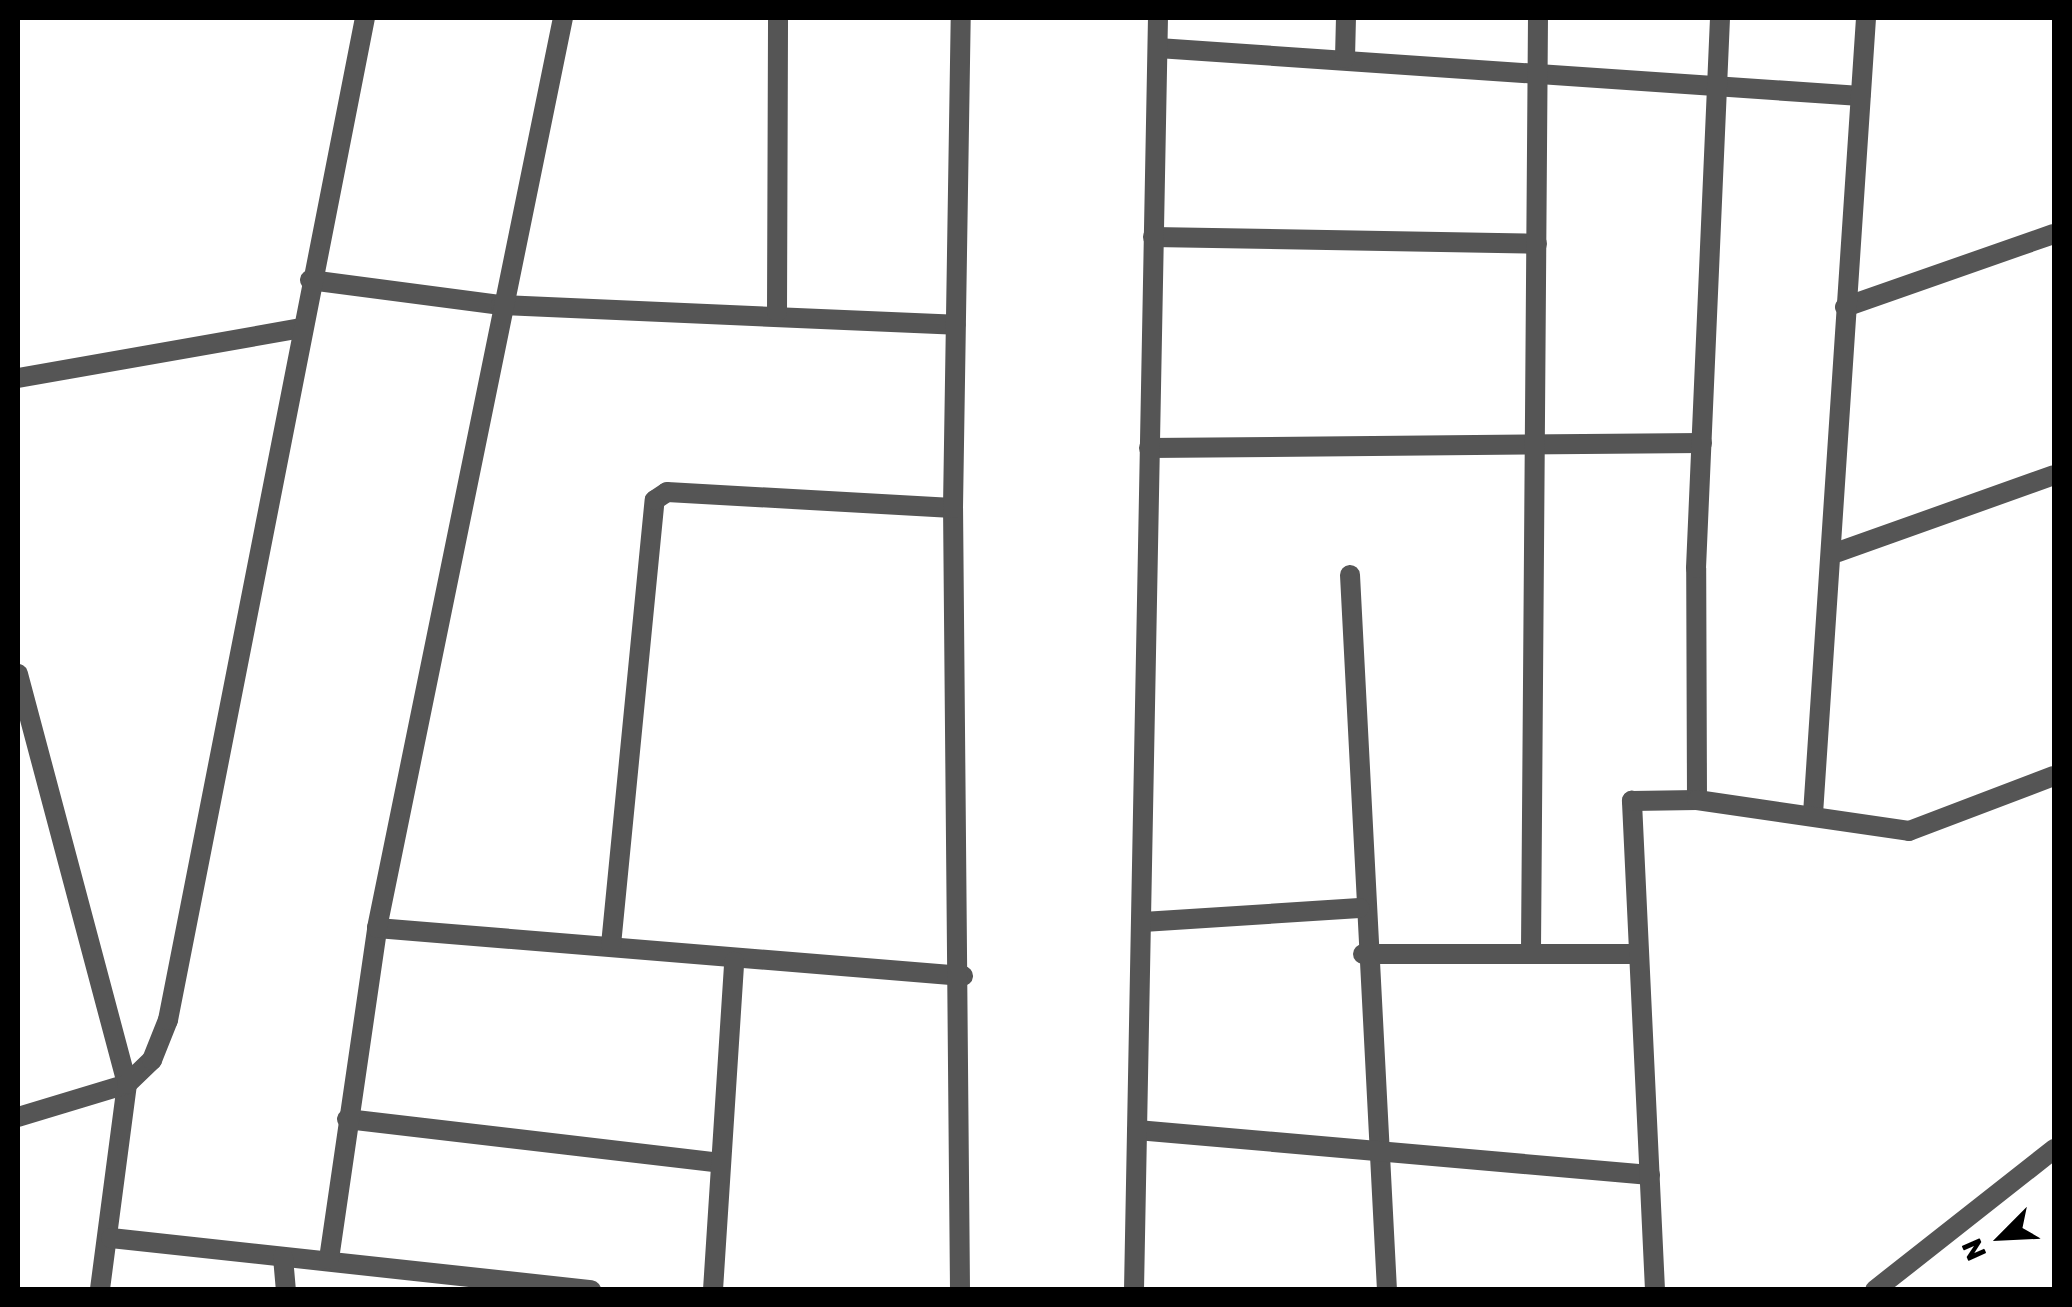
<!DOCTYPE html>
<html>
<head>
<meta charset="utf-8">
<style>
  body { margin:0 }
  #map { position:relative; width:2072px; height:1307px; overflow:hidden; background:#fff; font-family:Rubik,sans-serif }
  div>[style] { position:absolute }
  .minor>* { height:20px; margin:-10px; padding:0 10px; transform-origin:10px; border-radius:10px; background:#555 }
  span { translate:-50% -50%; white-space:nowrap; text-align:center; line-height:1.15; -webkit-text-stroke:8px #fff; paint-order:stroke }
  .frame { position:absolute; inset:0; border:20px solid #000; pointer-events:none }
  .north { position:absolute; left:1952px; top:1187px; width:100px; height:100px; -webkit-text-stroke:8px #fff; paint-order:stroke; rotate:246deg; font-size:28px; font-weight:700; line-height:40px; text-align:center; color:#000 }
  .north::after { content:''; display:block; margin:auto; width:35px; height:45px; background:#000; clip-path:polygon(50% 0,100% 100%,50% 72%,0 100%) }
</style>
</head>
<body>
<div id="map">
  <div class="minor">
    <div style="left:1158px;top:48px;width:704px;rotate:3.91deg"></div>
    <div style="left:1345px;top:58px;width:40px;rotate:-88.6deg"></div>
    <div style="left:1153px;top:237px;width:384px;rotate:1deg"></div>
    <div style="left:310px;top:280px;width:193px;rotate:7.5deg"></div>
    <div style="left:501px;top:305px;width:455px;rotate:2.5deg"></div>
    <div style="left:1845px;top:307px;width:221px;rotate:-19.3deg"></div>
    <div style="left:777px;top:312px;width:294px;rotate:-89.8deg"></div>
    <div style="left:18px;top:378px;width:287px;rotate:-10deg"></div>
    <div style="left:1149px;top:448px;width:553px;rotate:-0.52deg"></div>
    <div style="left:1838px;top:552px;width:229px;rotate:-19.6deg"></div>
    <div style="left:1350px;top:575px;width:716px;rotate:87.04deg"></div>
    <div style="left:18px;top:674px;width:424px;rotate:75.1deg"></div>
    <div style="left:127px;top:1084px;width:208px;rotate:97.5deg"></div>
    <div style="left:1697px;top:800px;width:232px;rotate:-90.2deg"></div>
    <div style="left:1696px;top:568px;width:551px;rotate:-87.5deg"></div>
    <div style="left:1813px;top:814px;width:798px;rotate:-86.19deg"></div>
    <div style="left:1143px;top:922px;width:217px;rotate:-3.7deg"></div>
    <div style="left:377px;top:928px;width:588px;rotate:4.68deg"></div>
    <div style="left:611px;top:945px;width:447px;rotate:-84.4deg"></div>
    <div style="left:655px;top:500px;width:14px;rotate:-34deg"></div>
    <div style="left:667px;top:492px;width:286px;rotate:3.2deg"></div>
    <div style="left:1531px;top:949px;width:931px;rotate:-89.57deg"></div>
    <div style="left:1363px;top:954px;width:276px"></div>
    <div style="left:18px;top:1117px;width:114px;rotate:-16.8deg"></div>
    <div style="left:127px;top:1084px;width:35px;rotate:-44deg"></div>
    <div style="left:152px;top:1060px;width:43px;rotate:-68.2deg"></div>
    <div style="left:168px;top:1020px;width:1021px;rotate:-78.88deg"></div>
    <div style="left:347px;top:1119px;width:376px;rotate:6.7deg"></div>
    <div style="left:1137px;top:1130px;width:515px;rotate:5.01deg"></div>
    <div style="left:111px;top:1238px;width:483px;rotate:6.2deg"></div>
    <div style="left:283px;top:1257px;width:33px;rotate:85deg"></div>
    <div style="left:329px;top:1259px;width:334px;rotate:-81.7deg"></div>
    <div style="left:377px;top:928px;width:929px;rotate:-78.45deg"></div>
    <div style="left:713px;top:1290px;width:329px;rotate:-86.3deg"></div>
    <div style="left:960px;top:1290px;width:782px;rotate:-90.51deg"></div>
    <div style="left:953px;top:508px;width:490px;rotate:-89.1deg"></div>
    <div style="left:1134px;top:1290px;width:1272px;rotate:-88.92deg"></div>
    <div style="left:1655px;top:1290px;width:490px;rotate:-92.7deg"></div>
    <div style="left:1632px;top:801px;width:65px;rotate:-0.9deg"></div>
    <div style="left:1697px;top:800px;width:214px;rotate:8.3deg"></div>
    <div style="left:1909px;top:831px;width:155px;rotate:-20.8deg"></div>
    <div style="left:1875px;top:1290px;width:228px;rotate:-38.2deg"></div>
  </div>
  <div class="frame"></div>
  <div class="north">N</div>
</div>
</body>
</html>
